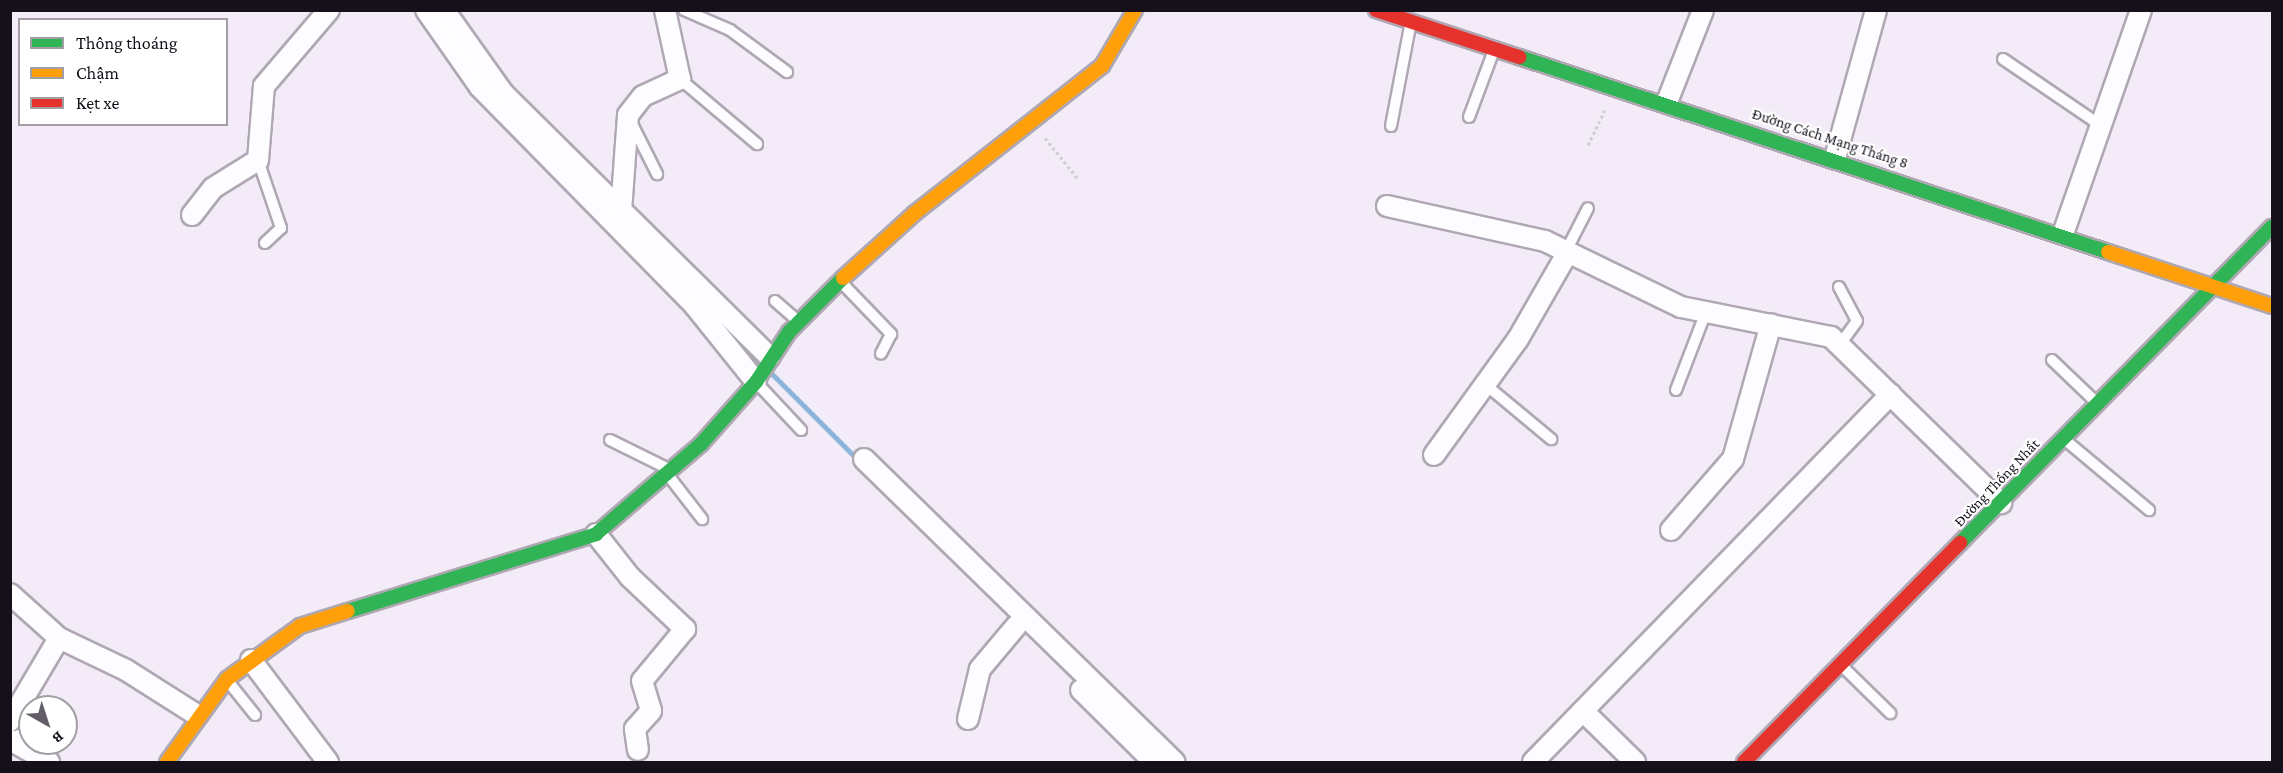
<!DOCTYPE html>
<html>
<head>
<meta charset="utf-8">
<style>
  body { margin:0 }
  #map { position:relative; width:2283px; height:773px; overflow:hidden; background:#f3ecf8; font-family:"Crimson Pro",serif }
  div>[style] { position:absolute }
  .stream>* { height:5px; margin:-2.5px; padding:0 2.5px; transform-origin:2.5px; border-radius:2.5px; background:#8db4da }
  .path>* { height:3px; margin-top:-1.5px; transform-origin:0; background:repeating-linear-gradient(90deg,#d1ced3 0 3px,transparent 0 6px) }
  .roads { filter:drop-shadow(2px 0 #afa8b3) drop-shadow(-2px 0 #afa8b3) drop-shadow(0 2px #afa8b3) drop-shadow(0 -2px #afa8b3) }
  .lane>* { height:10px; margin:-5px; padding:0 5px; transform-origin:5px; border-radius:5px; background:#fdfcfe }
  .street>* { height:20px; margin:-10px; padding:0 10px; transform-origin:10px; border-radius:10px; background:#fdfcfe }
  .fast>* { height:14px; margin:-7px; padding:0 7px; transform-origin:7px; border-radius:7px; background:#30b455 }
  .slow>* { height:14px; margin:-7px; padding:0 7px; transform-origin:7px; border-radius:7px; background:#ff9f0a }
  .jam>* { height:14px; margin:-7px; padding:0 7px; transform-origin:7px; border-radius:7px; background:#e5322d }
  span { translate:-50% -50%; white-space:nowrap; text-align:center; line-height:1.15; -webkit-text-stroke:4.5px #fff; paint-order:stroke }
  .street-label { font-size:15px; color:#15101a }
  .frame { position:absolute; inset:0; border:12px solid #15101a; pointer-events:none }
  .legend { position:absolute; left:18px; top:18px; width:210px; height:108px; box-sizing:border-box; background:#fff; border:2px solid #a19fa3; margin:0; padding:8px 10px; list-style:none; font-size:18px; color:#15101a }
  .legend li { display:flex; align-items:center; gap:12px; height:30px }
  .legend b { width:30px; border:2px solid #a19fa3 }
  .north { position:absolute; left:18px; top:695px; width:60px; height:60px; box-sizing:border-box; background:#fff; border:2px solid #a19fa3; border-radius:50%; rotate:141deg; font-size:16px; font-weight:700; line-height:24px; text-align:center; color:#15101a }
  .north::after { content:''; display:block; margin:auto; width:21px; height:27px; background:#635d68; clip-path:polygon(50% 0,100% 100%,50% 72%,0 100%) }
</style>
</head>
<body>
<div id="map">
  <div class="stream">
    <div style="left:717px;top:319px;width:59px;rotate:45deg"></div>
    <div style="left:772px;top:374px;width:123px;rotate:45deg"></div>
  </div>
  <div class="path">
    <div style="left:1045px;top:138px;width:54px;rotate:51deg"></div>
    <div style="left:1588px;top:145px;width:39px;rotate:-64deg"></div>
  </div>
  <div class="roads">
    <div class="lane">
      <div style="left:684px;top:10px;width:50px;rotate:23.5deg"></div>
      <div style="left:730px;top:30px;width:71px;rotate:36.4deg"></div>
      <div style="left:2003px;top:59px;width:121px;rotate:34.2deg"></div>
      <div style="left:680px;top:79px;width:101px;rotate:40.2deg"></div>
      <div style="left:1469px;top:117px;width:72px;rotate:-69.5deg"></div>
      <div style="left:629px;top:118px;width:63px;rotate:63.4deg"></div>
      <div style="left:1391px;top:126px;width:107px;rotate:-79.2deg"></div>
      <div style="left:258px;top:160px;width:72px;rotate:71.3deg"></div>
      <div style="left:281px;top:228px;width:22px;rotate:137deg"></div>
      <div style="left:1566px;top:251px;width:48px;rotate:-62.9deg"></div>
      <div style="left:840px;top:281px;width:74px;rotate:46.1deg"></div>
      <div style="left:891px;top:334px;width:22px;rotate:117deg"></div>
      <div style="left:1839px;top:287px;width:38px;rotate:62deg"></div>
      <div style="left:1857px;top:321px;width:29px;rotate:126deg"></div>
      <div style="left:775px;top:301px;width:29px;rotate:41deg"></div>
      <div style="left:2052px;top:360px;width:62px;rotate:43.7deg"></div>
      <div style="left:756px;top:382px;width:66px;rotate:46.8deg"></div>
      <div style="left:1486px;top:385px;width:85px;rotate:39.7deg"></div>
      <div style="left:1676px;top:390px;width:84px;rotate:-69deg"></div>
      <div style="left:2064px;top:439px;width:111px;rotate:39.9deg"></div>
      <div style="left:610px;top:440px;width:66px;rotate:26.2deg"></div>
      <div style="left:668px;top:475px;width:56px;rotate:52.3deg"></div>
      <div style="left:1841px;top:665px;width:69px;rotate:44.4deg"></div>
      <div style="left:227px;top:680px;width:45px;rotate:51.3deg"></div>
      <div style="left:66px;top:722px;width:4px;rotate:-14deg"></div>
      <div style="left:10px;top:738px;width:21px;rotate:-19deg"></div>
    </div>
    <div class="street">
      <div style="left:426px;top:10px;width:94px;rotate:55deg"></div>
      <div style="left:480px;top:87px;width:307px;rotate:45.5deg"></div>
      <div style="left:695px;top:306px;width:97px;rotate:51.2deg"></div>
      <div style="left:444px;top:10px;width:102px;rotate:54.6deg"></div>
      <div style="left:503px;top:93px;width:375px;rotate:44.7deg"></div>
      <div style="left:1667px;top:102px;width:99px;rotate:-68.6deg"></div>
      <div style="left:1835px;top:158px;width:154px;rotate:-74.5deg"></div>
      <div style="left:1387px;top:206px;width:162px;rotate:12.5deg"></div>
      <div style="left:1545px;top:241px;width:151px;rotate:25.9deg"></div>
      <div style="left:1681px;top:307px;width:153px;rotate:11.3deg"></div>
      <div style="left:1831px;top:337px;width:238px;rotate:44.3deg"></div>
      <div style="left:621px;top:211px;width:96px;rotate:-85.8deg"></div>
      <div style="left:628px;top:115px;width:24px;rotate:-52deg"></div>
      <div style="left:643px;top:96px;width:41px;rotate:-24.7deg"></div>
      <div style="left:680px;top:79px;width:71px;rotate:-102.3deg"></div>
      <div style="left:192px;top:215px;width:34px;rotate:-52deg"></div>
      <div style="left:213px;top:188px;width:53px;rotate:-31.9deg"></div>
      <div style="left:258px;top:160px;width:74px;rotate:-85.4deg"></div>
      <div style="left:264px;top:86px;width:100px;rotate:-49.5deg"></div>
      <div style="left:2063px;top:234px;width:237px;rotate:-70.8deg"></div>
      <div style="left:1434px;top:455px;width:143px;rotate:-54.1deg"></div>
      <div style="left:1518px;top:339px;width:100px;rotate:-60.1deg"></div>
      <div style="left:864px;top:459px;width:434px;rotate:44.3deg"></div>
      <div style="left:1671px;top:530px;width:94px;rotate:-48.9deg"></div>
      <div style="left:1733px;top:459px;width:140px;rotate:-74.3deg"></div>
      <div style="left:596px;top:534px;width:55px;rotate:51.7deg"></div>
      <div style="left:630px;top:577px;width:76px;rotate:43.4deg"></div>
      <div style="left:685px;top:629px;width:67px;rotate:129.6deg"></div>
      <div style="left:642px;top:681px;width:31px;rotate:73deg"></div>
      <div style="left:651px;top:711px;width:24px;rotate:132deg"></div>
      <div style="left:635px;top:729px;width:21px;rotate:82deg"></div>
      <div style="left:10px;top:594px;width:66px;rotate:41.9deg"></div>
      <div style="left:59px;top:638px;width:74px;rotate:25.5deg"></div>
      <div style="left:126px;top:670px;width:84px;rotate:32.4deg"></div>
      <div style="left:251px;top:660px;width:128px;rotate:53deg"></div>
      <div style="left:1081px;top:690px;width:103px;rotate:44.6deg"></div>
      <div style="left:1583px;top:711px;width:73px;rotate:44.4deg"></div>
      <div style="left:968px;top:719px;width:51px;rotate:-76.5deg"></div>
      <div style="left:980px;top:669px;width:57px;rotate:-49.9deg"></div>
      <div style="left:10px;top:721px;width:96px;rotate:-59.4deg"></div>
      <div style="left:10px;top:740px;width:45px;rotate:29.4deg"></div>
      <div style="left:1533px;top:762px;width:513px;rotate:-45.79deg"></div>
    </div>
    <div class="fast">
      <div style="left:1519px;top:57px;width:620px;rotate:18.32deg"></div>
      <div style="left:1960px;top:543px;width:444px;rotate:-45.4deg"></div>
      <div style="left:348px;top:611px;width:260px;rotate:-17.2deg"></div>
      <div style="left:596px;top:534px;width:138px;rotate:-40.6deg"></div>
      <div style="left:701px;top:444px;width:83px;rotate:-48.4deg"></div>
      <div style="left:756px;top:382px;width:60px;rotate:-56.6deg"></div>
      <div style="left:789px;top:332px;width:76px;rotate:-45deg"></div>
    </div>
    <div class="slow">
      <div style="left:2108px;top:252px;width:173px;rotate:18.2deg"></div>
      <div style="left:843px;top:278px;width:97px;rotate:-42.1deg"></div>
      <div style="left:915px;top:213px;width:238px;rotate:-38.2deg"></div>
      <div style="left:1102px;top:66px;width:65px;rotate:-59.5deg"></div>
      <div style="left:167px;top:762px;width:102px;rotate:-54.1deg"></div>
      <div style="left:227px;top:679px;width:90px;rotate:-36deg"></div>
      <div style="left:300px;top:626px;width:50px;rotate:-17.4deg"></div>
    </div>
    <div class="jam">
      <div style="left:1376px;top:10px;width:151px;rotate:18.2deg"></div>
      <div style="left:1744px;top:762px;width:308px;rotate:-45.4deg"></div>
    </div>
  </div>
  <div class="street-label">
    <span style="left:1830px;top:139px;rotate:18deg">Đường Cách Mạng Tháng 8</span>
    <span style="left:1997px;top:483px;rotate:-46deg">Đường Thống Nhất</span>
  </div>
  <div class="frame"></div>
  <ul class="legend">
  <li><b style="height:8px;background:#30b455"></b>Thông thoáng</li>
  <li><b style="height:8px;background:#ff9f0a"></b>Chậm</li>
  <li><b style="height:8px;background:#e5322d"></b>Kẹt xe</li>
  </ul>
  <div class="north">B</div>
</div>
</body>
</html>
